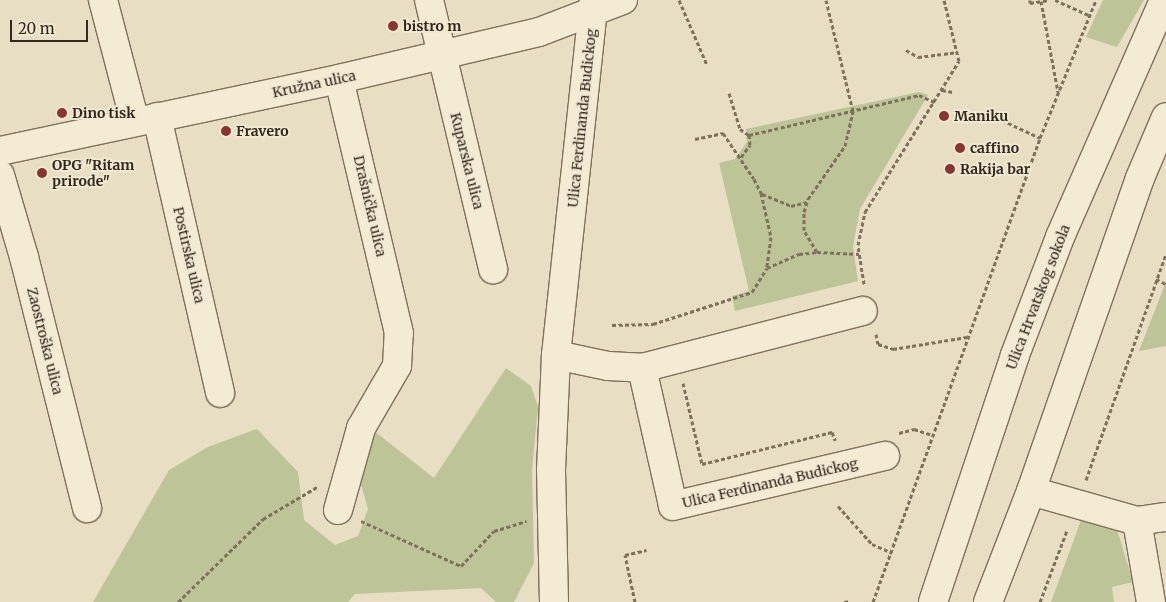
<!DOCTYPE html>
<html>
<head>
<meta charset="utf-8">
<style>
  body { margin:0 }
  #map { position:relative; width:1166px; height:602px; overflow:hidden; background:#e7dec3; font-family:Merriweather,serif }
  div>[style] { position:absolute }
  .green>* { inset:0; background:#bdc498 }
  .path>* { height:3px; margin-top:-1.5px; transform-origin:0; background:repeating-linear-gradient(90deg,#7f705c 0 4px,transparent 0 6.5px) }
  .roads { filter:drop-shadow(1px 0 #7f705c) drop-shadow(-1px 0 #7f705c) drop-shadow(0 1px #7f705c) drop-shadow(0 -1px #7f705c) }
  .minor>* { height:28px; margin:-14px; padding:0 14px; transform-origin:14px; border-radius:14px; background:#f4ebd4 }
  .dots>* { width:14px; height:14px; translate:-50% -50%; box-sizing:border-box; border:2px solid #f0e8d1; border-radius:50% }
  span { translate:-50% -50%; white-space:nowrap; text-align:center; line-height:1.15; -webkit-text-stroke:4px #f0e8d1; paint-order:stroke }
  .poi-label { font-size:14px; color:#31281e; font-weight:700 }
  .left { translate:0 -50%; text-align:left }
  .street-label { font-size:14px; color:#31281e }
  .scale { position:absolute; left:10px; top:20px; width:78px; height:22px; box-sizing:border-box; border:2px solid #31281e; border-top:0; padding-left:6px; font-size:15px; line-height:18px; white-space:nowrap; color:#31281e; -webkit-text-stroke:4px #f0e8d1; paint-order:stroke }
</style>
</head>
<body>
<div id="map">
  <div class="green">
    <div style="clip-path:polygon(1103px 0,1144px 0,1117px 47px,1086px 37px)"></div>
    <div style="clip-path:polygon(919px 92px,928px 95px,860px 209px,853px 247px,858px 281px,735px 311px,732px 296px,749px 291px,719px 163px,735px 159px,747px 142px,746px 129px)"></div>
    <div style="clip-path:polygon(1166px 281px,1166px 346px,1139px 351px,1162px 292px)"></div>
    <div style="clip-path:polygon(506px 368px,531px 386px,538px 407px,532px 470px,534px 563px,514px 602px,496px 602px,481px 588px,355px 594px,348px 602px,93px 602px,169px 470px,208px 447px,257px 429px,298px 472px,304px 520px,335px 545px,358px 536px,368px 509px,357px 470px,369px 427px,434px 478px)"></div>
    <div style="clip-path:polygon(1084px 512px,1116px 526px,1133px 582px,1112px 587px,1114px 602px,1051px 602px)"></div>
  </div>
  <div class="path">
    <div style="left:679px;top:0;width:71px;rotate:66.7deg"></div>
    <div style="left:1030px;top:0;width:3px;rotate:90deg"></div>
    <div style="left:1030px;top:3px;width:18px;rotate:-9deg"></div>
    <div style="left:1055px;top:0;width:37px;rotate:24deg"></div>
    <div style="left:1041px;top:1px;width:93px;rotate:79.4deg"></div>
    <div style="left:906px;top:50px;width:14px;rotate:30deg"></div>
    <div style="left:918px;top:57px;width:39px;rotate:-7deg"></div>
    <div style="left:942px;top:90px;width:11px;rotate:10deg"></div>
    <div style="left:729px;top:93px;width:38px;rotate:73deg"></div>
    <div style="left:740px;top:129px;width:11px;rotate:34deg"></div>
    <div style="left:749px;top:135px;width:175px;rotate:-13.2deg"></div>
    <div style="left:919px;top:95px;width:17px;rotate:25deg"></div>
    <div style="left:1002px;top:120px;width:42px;rotate:25.3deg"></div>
    <div style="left:695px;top:139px;width:29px;rotate:-12deg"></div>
    <div style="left:723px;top:133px;width:55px;rotate:56deg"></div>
    <div style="left:754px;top:179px;width:16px;rotate:63deg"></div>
    <div style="left:761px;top:193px;width:45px;rotate:77.2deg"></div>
    <div style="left:771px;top:237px;width:30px;rotate:98deg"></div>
    <div style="left:741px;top:157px;width:15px;rotate:-53deg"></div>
    <div style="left:750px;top:145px;width:10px;rotate:-96deg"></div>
    <div style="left:762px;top:194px;width:31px;rotate:22deg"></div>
    <div style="left:791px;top:206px;width:16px;rotate:-14deg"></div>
    <div style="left:817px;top:252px;width:26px;rotate:-121deg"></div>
    <div style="left:804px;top:230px;width:18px;rotate:-90deg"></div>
    <div style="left:804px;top:212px;width:14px;rotate:-73deg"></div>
    <div style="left:808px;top:199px;width:65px;rotate:-55.1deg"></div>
    <div style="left:845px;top:146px;width:36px;rotate:-77deg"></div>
    <div style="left:853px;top:111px;width:114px;rotate:-103.7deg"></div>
    <div style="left:1156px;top:279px;width:11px;rotate:27deg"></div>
    <div style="left:864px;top:284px;width:39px;rotate:-99deg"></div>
    <div style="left:858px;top:245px;width:34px;rotate:-78deg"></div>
    <div style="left:865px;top:212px;width:178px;rotate:-58.1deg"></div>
    <div style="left:959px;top:61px;width:63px;rotate:-103.8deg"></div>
    <div style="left:612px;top:325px;width:41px;rotate:-1.4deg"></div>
    <div style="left:653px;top:324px;width:104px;rotate:-17.9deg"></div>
    <div style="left:752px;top:292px;width:28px;rotate:-58deg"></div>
    <div style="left:767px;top:268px;width:35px;rotate:-24deg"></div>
    <div style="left:799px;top:254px;width:18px;rotate:-6deg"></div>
    <div style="left:817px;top:252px;width:42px;rotate:2.7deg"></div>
    <div style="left:876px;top:334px;width:10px;rotate:79deg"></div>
    <div style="left:878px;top:344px;width:16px;rotate:18deg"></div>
    <div style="left:893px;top:349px;width:75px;rotate:-9.2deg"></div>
    <div style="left:683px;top:383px;width:83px;rotate:76.8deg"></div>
    <div style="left:702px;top:464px;width:134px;rotate:-13.8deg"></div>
    <div style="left:832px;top:432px;width:9px;rotate:69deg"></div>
    <div style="left:899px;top:433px;width:16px;rotate:-15deg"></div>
    <div style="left:914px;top:429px;width:19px;rotate:18deg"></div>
    <div style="left:1086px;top:480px;width:240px;rotate:-70.5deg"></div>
    <div style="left:838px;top:506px;width:51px;rotate:48.2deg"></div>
    <div style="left:872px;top:544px;width:22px;rotate:24deg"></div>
    <div style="left:361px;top:521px;width:110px;rotate:24.2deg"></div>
    <div style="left:461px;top:566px;width:48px;rotate:-46.7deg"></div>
    <div style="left:494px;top:531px;width:34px;rotate:-17deg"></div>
    <div style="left:178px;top:602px;width:119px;rotate:-44.3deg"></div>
    <div style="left:263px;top:519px;width:63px;rotate:-30.7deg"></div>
    <div style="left:635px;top:602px;width:48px;rotate:-102deg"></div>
    <div style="left:625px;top:555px;width:22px;rotate:-13deg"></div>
    <div style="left:844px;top:602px;width:6px;rotate:-9deg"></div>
    <div style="left:873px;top:602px;width:493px;rotate:-70.2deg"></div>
    <div style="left:1040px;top:138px;width:149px;rotate:-67.9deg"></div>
    <div style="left:1040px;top:602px;width:77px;rotate:-69.4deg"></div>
  </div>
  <div class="roads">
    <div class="minor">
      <div style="left:103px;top:0;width:126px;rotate:75.3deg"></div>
      <div style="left:429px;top:0;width:277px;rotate:76.6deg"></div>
      <div style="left:157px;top:117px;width:283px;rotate:77.1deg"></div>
      <div style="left:0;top:151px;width:347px;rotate:-12deg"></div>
      <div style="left:339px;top:79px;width:205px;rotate:-13.2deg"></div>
      <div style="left:539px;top:32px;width:90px;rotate:-20.9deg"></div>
      <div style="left:0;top:175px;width:85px;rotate:73.7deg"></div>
      <div style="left:24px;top:257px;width:259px;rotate:75.9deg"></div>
      <div style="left:556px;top:355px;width:53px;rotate:11.9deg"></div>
      <div style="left:608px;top:366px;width:34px;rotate:3deg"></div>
      <div style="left:642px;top:368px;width:141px;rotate:77.3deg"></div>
      <div style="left:673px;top:506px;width:218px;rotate:-13.3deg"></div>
      <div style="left:642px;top:368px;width:228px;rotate:-14.5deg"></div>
      <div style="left:1031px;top:491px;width:110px;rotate:15.8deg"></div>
      <div style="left:1137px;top:521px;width:29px;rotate:-8deg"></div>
      <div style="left:338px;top:510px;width:85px;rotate:-74.3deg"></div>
      <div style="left:361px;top:428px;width:72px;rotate:-59.9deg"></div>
      <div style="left:397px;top:366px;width:33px;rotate:-87deg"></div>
      <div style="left:399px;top:333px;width:261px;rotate:-103.3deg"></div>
      <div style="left:1137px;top:521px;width:82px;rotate:80.2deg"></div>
      <div style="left:554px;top:602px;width:132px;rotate:-91.3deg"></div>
      <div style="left:551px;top:470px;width:115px;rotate:-87.5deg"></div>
      <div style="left:556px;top:355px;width:357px;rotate:-83.9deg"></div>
      <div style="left:933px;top:602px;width:260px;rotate:-71.6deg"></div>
      <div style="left:1015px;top:355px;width:126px;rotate:-69.1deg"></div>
      <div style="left:1060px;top:237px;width:259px;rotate:-66.3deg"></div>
      <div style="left:988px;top:602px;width:119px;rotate:-68.8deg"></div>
      <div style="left:1031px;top:491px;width:331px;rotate:-70.8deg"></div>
      <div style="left:1140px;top:178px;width:66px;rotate:-66.9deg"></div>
    </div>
  </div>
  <div class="dots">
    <div style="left:393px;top:26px;background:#873634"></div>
    <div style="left:62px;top:113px;background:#873634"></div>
    <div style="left:944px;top:116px;background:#873634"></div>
    <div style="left:226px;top:131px;background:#873634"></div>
    <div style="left:960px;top:148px;background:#873634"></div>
    <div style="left:950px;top:169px;background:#873634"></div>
    <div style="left:42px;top:173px;background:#873634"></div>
  </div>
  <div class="poi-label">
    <span class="left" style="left:403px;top:26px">bistro m</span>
    <span class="left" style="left:72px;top:113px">Dino tisk</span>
    <span class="left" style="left:954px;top:116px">Maniku</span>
    <span class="left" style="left:236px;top:131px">Fravero</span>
    <span class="left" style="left:970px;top:148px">caffino</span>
    <span class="left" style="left:52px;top:173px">OPG "Ritam<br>prirode"</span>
    <span class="left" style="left:960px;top:169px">Rakija bar</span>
  </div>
  <div class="street-label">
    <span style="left:314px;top:84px;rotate:-12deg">Kružna ulica</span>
    <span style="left:582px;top:118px;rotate:-84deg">Ulica Ferdinanda Budickog</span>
    <span style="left:467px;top:161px;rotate:76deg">Kuparska ulica</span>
    <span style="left:370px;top:206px;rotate:77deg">Drašnička ulica</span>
    <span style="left:189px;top:255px;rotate:77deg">Postirska ulica</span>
    <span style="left:1038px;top:297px;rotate:-69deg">Ulica Hrvatskog sokola</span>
    <span style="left:45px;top:341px;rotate:76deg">Zaostroška ulica</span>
    <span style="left:770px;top:483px;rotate:-13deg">Ulica Ferdinanda Budickog</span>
  </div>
  <div class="scale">20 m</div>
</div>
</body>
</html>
